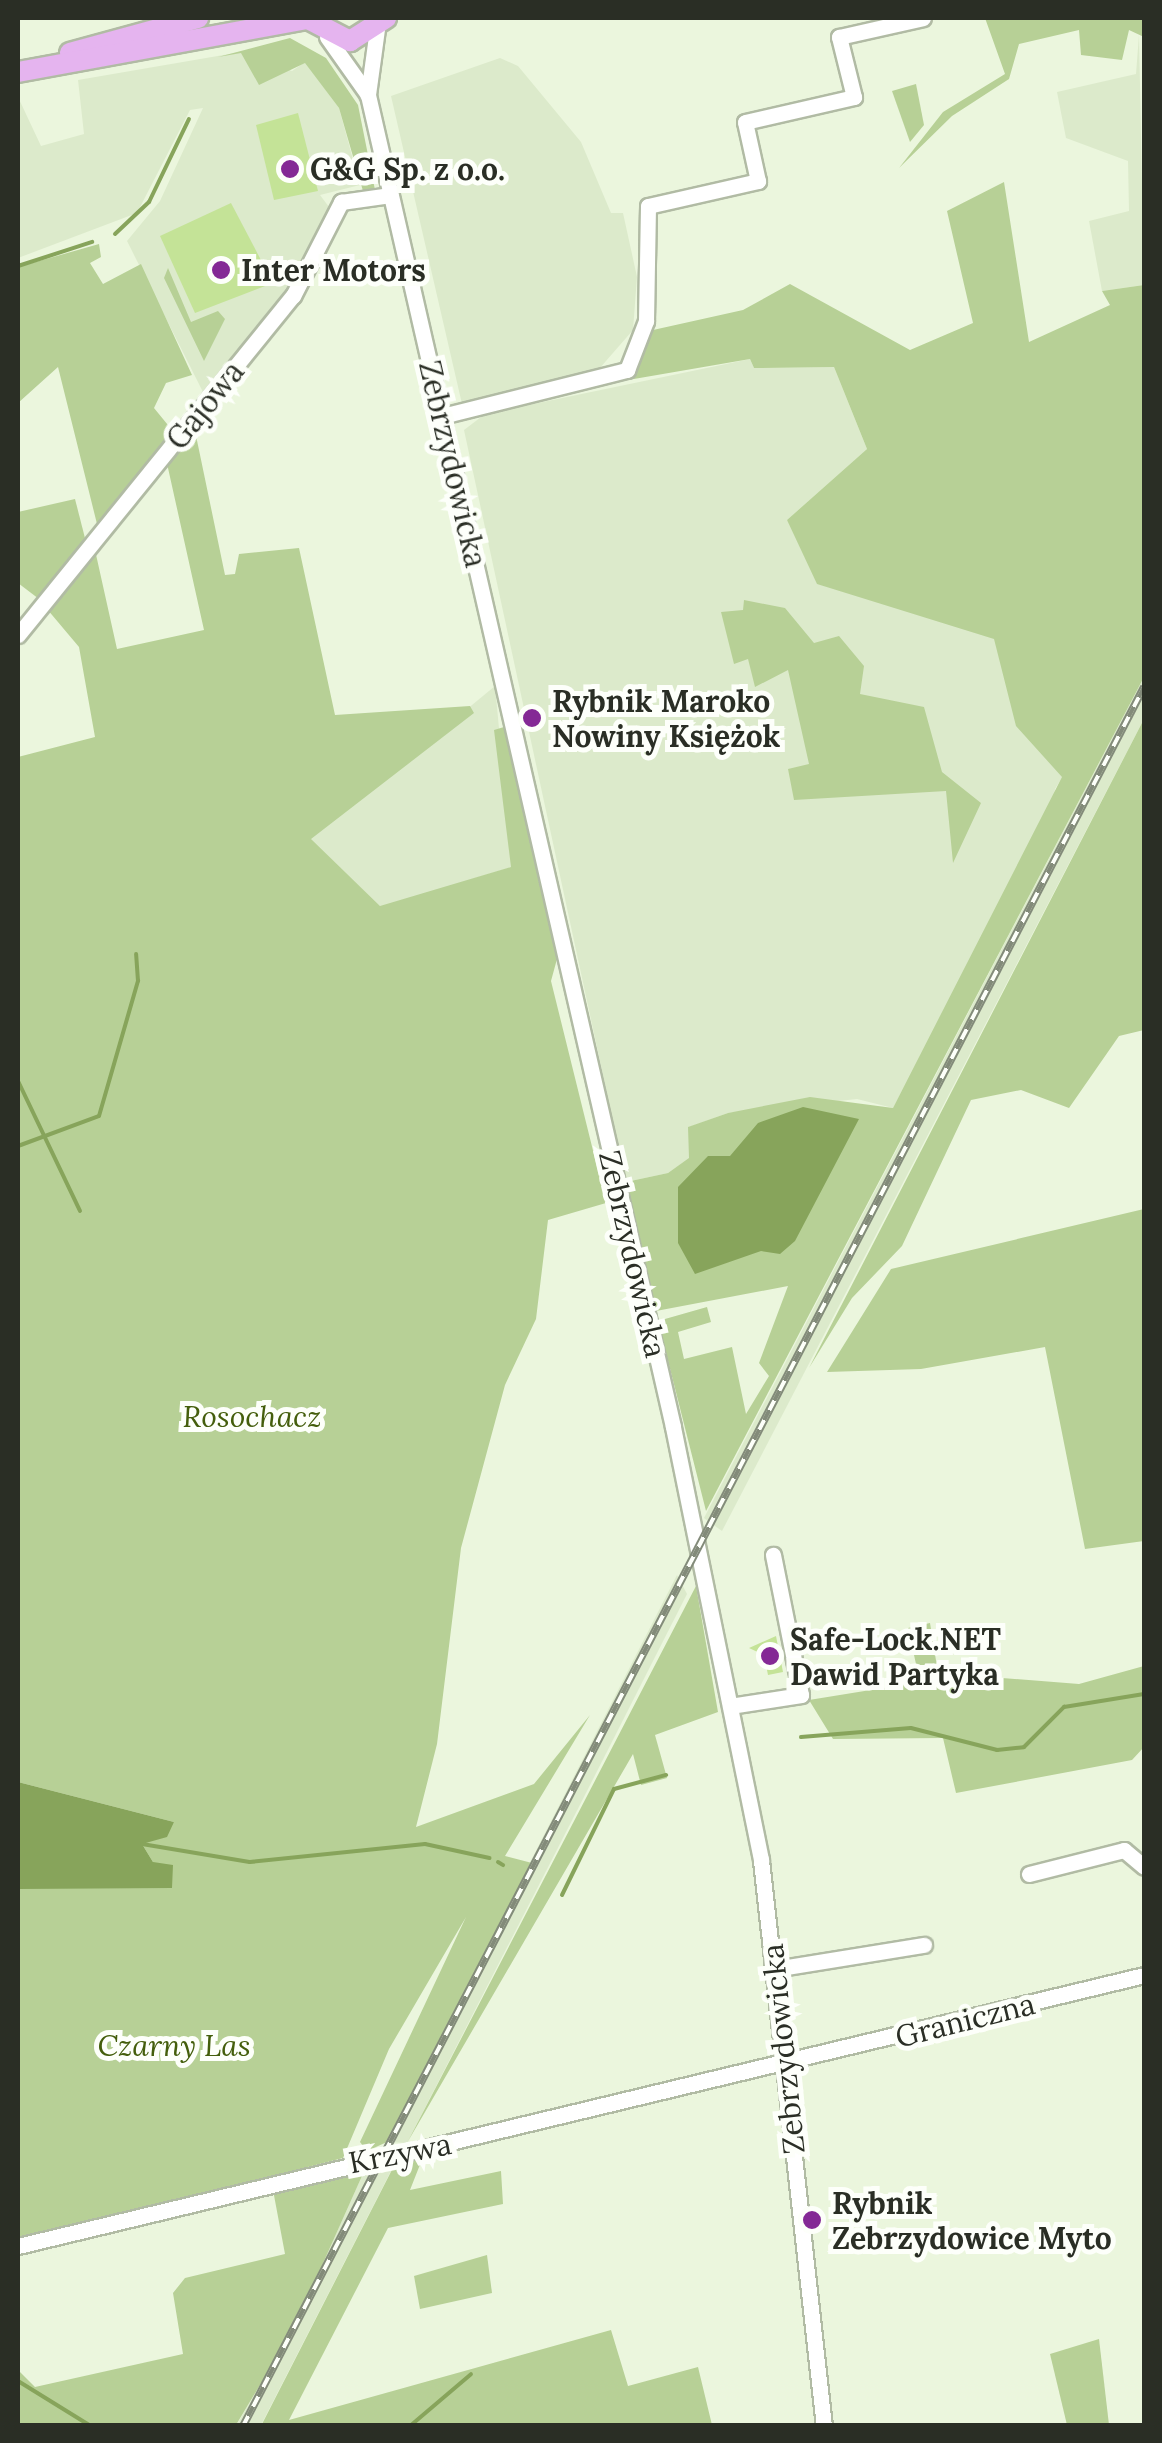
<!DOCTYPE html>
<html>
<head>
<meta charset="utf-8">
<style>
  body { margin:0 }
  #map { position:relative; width:1162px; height:2443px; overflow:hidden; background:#ebf6dd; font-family:Lora,serif }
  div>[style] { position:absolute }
  .built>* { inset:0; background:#dceacb }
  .green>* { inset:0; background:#b7d096 }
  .water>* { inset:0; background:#87a45b }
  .stream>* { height:4px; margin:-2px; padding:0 2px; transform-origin:2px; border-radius:2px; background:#87a45b }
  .building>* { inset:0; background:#c4e397 }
  .roads { filter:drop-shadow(2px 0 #b1bba4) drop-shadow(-2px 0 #b1bba4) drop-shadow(0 2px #b1bba4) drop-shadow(0 -2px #b1bba4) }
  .minor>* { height:15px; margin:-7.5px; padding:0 7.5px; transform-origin:7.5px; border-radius:7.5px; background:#fff }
  .major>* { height:20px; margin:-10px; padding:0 10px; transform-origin:10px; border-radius:10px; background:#e5b4ef }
  .rail>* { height:8px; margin-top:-4px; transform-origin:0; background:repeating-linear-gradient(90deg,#fdfffa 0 11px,#838b7a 0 22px); box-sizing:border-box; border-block:2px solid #838b7a }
  .dots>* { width:28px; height:28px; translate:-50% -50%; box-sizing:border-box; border:5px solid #fdfffa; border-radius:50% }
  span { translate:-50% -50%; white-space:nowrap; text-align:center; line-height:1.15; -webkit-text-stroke:10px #fdfffa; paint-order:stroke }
  .poi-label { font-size:30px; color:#2a2e25; font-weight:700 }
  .left { translate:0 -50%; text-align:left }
  .street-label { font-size:30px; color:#2a2e25 }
  .park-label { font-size:30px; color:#445e0c; font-style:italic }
  .frame { position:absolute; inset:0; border:20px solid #2a2e25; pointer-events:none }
</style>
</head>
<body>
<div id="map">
  <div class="built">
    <div style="clip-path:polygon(1139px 35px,1144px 285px,1102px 291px,1089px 221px,1129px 211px,1128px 161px,1066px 138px,1057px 92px,1136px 74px)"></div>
    <div style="clip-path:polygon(241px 52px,292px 71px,305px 62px,339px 108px,360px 185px,320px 195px,329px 207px,282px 297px,205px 396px,127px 241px,160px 201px,203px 108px,190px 110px,137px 213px,18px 258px,18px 97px,41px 146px,84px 134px,78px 80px)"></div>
    <div style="clip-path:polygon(500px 58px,518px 66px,581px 142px,611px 213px,623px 213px,637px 277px,633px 330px,599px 369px,462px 404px,391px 96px)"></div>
    <div style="clip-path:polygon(750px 359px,754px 368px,834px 367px,867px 449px,787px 520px,846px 592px,1123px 678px,1055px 789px,1052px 812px,893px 1108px,857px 1099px,728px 1113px,689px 1127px,690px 1158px,668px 1173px,626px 1182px,464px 430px,485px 414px)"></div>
    <div style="clip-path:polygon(1144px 677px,1144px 719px,722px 1531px,704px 1518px)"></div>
    <div style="clip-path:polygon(495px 686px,512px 867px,381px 907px,310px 839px)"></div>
    <div style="clip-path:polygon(677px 1575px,687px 1594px,587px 1791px,407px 2143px,387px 2142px)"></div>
    <div style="clip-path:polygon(366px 2167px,391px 2171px,261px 2425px,236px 2426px,294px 2327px)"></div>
  </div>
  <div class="green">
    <div style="clip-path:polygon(985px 18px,1144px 18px,1144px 37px,1129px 30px,1122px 60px,1081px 55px,1079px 30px,1019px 44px,1009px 79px,952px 116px,899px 168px,943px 112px,1005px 74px)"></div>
    <div style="clip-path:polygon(290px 38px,326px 58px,358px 105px,375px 190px,363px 191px,339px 108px,305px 63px,259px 85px,241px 53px,218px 57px)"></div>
    <div style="clip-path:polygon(916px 84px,924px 125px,910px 142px,892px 91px)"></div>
    <div style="clip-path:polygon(1004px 182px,1029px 342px,1110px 305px,1102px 291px,1144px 285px,1144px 677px,706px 1511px,658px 1321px,707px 1307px,711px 1322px,678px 1332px,684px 1359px,732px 1347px,746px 1414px,769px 1376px,759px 1363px,788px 1286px,656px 1311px,626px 1182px,668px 1173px,689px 1158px,688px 1127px,728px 1113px,810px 1097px,893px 1108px,1062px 777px,1016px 726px,994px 639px,817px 584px,787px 520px,867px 449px,834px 367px,754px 368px,750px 359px,628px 380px,653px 330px,743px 310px,790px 284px,910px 350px,973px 323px,947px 211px)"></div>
    <div style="clip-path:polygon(99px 244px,101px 257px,90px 263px,103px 284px,141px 264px,192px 375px,166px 383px,154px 408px,172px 430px,205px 396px,98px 528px,58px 367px,18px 403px,18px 267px)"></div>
    <div style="clip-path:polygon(168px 268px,191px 322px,218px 311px,225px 319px,204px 361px,164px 278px)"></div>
    <div style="clip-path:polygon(194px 426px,225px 575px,235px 574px,239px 554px,299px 548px,335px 715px,470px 706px,474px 713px,311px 839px,380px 906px,511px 867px,494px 730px,504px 727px,557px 959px,551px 981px,606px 1203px,548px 1220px,536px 1319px,505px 1385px,461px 1548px,437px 1744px,416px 1827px,534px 1784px,590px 1715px,505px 1856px,532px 1863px,387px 2142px,367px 2151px,360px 2142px,466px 1917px,389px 2049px,343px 2158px,18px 2241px,18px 1889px,153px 1862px,142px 1844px,174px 1822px,18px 1782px,18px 757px,95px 737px,79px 647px,47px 609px,95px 550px,117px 649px,204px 630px,166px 459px)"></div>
    <div style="clip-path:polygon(75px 499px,86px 542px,39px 599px,18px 583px,18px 512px)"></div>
    <div style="clip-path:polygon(744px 600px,785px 608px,814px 643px,839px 636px,864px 666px,860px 694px,924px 707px,942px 772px,981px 803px,953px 863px,946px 791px,794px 800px,788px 769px,809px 764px,788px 670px,755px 687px,748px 659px,734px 664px,721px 612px,743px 610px)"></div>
    <div style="clip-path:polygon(1144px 719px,1144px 1030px,1119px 1036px,1069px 1108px,1021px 1090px,971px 1100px,902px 1246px,852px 1298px,809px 1368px)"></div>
    <div style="clip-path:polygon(1144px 1209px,1144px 1541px,1085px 1549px,1045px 1347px,921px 1369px,827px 1372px,891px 1269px)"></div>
    <div style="clip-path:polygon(696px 1586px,718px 1712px,655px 1735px,667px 1778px,641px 1785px,633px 1754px,407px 2143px)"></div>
    <div style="clip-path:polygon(930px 1623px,938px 1673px,1079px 1684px,1144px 1666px,1144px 1747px,1132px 1760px,956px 1793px,943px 1738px,833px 1739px,809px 1700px,920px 1682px,908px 1628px)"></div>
    <div style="clip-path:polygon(423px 2157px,410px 2190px,501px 2171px,503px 2204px,388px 2228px,289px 2420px,611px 2330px,628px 2386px,698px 2367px,712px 2425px,261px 2426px,397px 2160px)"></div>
    <div style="clip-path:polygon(366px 2167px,294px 2328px,236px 2425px,18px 2425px,18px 2370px,35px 2387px,183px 2354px,173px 2293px,185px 2278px,285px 2254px,273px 2190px)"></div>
    <div style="clip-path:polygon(487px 2255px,492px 2293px,420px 2309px,414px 2276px)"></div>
    <div style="clip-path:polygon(1099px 2339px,1109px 2425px,1067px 2425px,1050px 2354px)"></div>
  </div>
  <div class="water">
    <div style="clip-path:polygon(803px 1107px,859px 1119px,795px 1241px,780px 1254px,761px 1251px,695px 1274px,678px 1243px,678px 1187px,708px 1156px,730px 1156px,758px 1123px)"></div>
    <div style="clip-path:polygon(18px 1782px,174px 1822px,167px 1837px,142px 1844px,153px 1862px,173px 1865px,172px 1888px,18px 1889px)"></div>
  </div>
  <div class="stream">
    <div style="left:115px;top:234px;width:47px;rotate:-43.3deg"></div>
    <div style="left:149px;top:202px;width:92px;rotate:-64.3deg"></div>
    <div style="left:18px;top:266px;width:78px;rotate:-18deg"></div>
    <div style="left:18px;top:1081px;width:144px;rotate:64.5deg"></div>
    <div style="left:18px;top:1146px;width:86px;rotate:-20.3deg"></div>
    <div style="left:99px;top:1116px;width:141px;rotate:-73.9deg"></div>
    <div style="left:138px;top:981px;width:27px;rotate:-94deg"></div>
    <div style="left:801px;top:1737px;width:110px;rotate:-4.7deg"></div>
    <div style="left:911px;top:1728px;width:89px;rotate:14.3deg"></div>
    <div style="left:997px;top:1750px;width:27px;rotate:-6deg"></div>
    <div style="left:1024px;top:1747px;width:57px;rotate:-45deg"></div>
    <div style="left:1064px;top:1707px;width:81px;rotate:-9.2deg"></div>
    <div style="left:142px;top:1844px;width:109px;rotate:9.5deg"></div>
    <div style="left:250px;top:1862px;width:176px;rotate:-5.9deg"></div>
    <div style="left:425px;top:1844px;width:66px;rotate:12.3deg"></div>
    <div style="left:498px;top:1862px;width:6px;rotate:31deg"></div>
    <div style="left:562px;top:1895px;width:118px;rotate:-63.9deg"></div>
    <div style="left:614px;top:1789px;width:54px;rotate:-15.1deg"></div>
    <div style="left:18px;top:2381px;width:86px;rotate:31.7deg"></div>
    <div style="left:410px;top:2426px;width:80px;rotate:-40.4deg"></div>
  </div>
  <div class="building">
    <div style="clip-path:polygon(298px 113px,318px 191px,274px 200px,256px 125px)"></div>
    <div style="clip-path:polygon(231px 203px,273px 283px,195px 313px,160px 236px)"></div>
    <div style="clip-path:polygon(776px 1636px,783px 1672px,768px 1675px,764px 1655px,749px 1648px)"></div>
  </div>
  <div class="roads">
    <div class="minor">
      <div style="left:377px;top:29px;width:67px;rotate:97.8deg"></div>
      <div style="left:368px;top:95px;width:1366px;rotate:77.1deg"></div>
      <div style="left:673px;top:1427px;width:442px;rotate:78.5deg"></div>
      <div style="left:761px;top:1860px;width:569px;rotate:83.65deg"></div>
      <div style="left:327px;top:37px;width:71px;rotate:54.7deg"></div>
      <div style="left:442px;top:416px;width:191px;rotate:-14deg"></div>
      <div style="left:627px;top:370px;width:53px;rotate:-68.8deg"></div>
      <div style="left:646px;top:321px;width:115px;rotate:-89deg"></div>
      <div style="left:648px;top:206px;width:113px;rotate:-12.8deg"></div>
      <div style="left:758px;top:181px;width:60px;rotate:-102.4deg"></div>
      <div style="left:745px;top:122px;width:112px;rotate:-12.9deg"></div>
      <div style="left:854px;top:97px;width:62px;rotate:-104deg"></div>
      <div style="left:839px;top:37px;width:86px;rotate:-12.7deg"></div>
      <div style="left:18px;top:635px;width:437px;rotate:-51deg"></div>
      <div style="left:293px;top:296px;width:106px;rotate:-62.9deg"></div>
      <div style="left:341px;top:202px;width:50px;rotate:-8deg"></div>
      <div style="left:730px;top:1706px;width:72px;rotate:-8.8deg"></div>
      <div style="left:801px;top:1695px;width:143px;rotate:-101.3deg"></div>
      <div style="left:1029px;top:1874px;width:98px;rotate:-14.2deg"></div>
      <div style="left:1124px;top:1850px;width:26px;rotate:40deg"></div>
      <div style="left:775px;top:1969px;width:151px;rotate:-9.2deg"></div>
      <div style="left:18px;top:2246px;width:1158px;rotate:-13.53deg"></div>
    </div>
    <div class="major">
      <div style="left:306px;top:18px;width:50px;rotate:27.6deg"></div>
      <div style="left:350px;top:41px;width:43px;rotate:-32.6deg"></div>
      <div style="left:70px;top:53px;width:133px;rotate:-15.3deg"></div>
      <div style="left:18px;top:72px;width:294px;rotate:-10.4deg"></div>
    </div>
  </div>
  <div class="rail">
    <div style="left:243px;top:2426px;width:1959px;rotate:-62.61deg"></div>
  </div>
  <div class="dots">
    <div style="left:290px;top:169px;background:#842995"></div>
    <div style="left:221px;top:270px;background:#842995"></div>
    <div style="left:532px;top:718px;background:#842995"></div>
    <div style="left:770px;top:1656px;background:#842995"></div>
    <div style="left:812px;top:2220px;background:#842995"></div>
  </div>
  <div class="poi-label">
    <span class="left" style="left:310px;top:169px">G&amp;G Sp. z o.o.</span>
    <span class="left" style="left:241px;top:270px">Inter Motors</span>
    <span class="left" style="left:552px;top:718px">Rybnik Maroko<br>Nowiny Księżok</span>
    <span class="left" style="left:790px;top:1656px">Safe-Lock.NET<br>Dawid Partyka</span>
    <span class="left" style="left:832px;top:2220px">Rybnik<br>Zebrzydowice Myto</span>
  </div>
  <div class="street-label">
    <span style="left:205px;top:405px;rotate:-51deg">Gajowa</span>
    <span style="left:453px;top:464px;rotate:77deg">Zebrzydowicka</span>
    <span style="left:633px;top:1254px;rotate:77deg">Zebrzydowicka</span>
    <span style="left:965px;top:2020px;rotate:-14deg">Graniczna</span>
    <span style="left:783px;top:2049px;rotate:-96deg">Zebrzydowicka</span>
    <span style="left:400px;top:2153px;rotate:-11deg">Krzywa</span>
  </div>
  <div class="park-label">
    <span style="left:252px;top:1416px">Rosochacz</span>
    <span style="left:174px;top:2045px">Czarny Las</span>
  </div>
  <div class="frame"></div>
</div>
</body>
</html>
